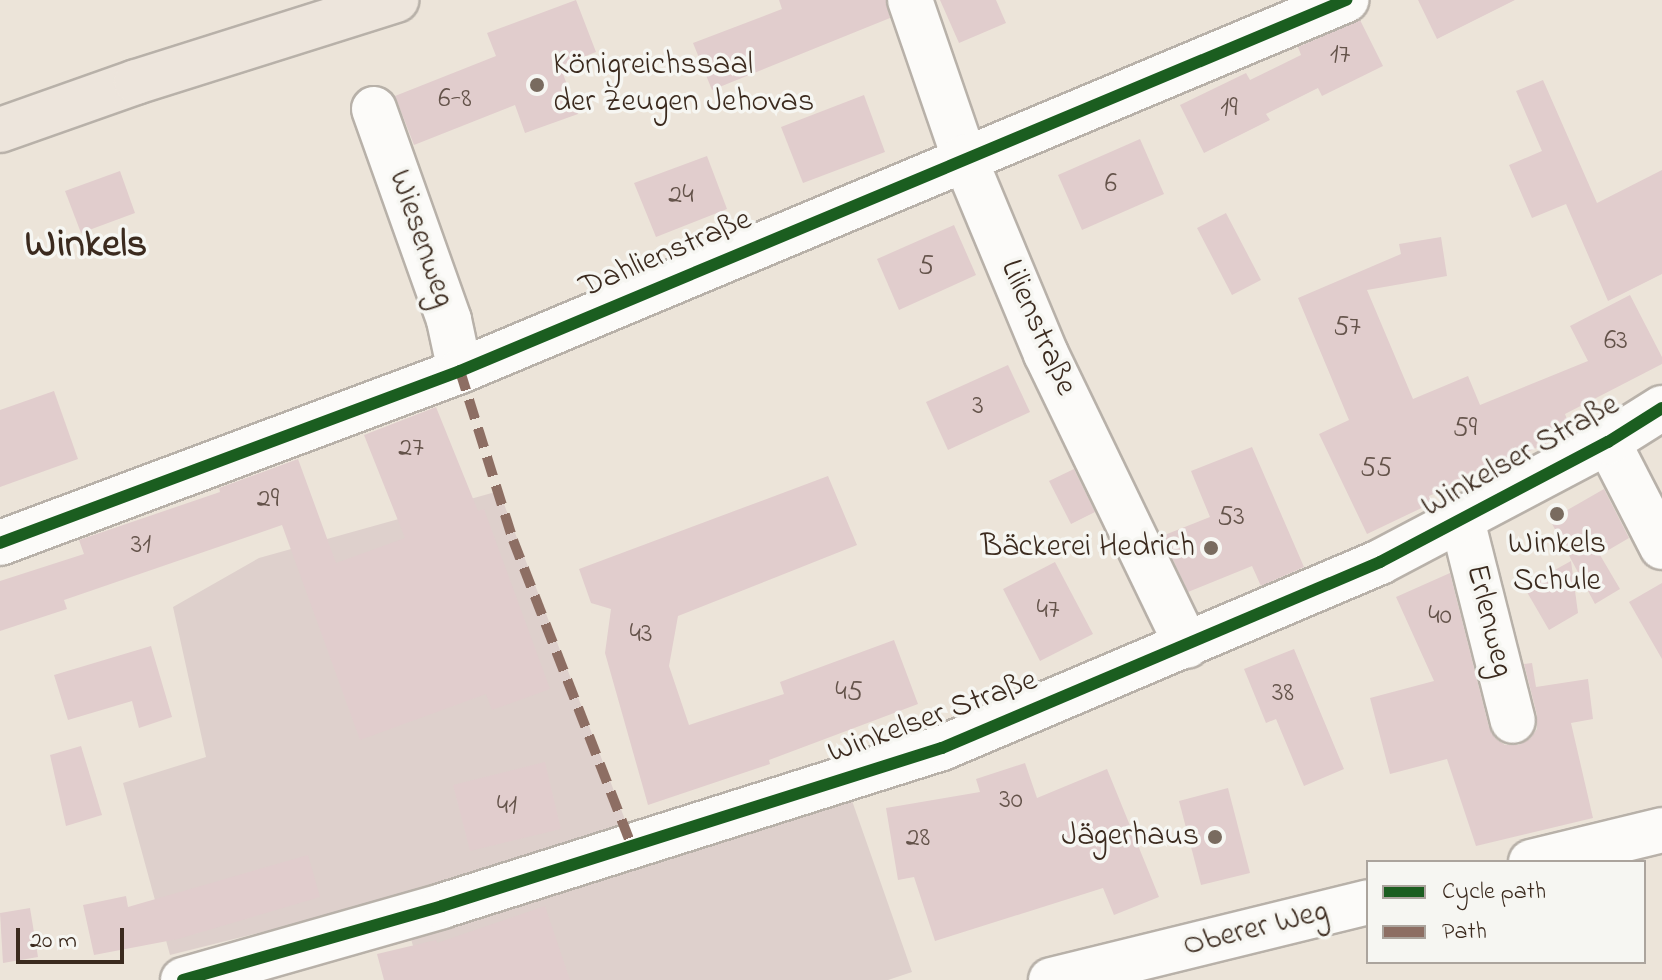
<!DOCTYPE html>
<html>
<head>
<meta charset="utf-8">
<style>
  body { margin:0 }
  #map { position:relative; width:1662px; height:980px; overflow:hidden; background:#ece4d9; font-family:"Indie Flower",sans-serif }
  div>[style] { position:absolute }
  .industrial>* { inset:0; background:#ded0cc }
  .building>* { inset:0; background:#e1cdcd }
  .roads { filter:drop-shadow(2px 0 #b8b1a9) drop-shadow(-2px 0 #b8b1a9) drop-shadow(0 2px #b8b1a9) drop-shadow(0 -2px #b8b1a9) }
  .minor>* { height:44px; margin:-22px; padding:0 22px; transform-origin:22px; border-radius:22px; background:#fcfbf9 }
  .major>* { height:44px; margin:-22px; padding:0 22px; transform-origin:22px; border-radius:22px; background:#ede5dc }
  .quiet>* { height:10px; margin-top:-5px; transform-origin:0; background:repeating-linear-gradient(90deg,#8d6e63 0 20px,transparent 0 30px) }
  .cycleway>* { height:12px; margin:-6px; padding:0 6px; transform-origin:6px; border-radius:6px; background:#1b5e20 }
  .dots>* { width:22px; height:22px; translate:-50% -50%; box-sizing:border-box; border:4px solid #f6f6f2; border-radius:50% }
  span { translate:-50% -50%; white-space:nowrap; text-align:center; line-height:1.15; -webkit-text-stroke:7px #f6f6f2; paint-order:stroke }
  .number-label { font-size:28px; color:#64534a }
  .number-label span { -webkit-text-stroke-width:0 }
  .poi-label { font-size:32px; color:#3b2a1e }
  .left { translate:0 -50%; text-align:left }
  .right { translate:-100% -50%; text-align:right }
  .street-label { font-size:32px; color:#3b2a1e }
  .district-label { font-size:40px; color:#3b2a1e; font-weight:700 }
  .legend { position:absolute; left:1366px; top:860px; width:280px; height:104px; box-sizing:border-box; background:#f6f6f2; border:2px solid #aba49d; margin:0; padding:10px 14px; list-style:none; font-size:24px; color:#3b2a1e }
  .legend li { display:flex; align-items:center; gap:16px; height:40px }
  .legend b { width:40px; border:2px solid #aba49d }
  .scale { position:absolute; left:16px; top:928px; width:108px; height:36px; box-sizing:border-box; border:4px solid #3b2a1e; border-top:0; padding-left:10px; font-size:24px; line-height:28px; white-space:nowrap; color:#3b2a1e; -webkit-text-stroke:6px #f6f6f2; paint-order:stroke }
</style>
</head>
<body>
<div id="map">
  <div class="industrial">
    <div style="clip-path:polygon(499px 491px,642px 864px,850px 795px,912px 972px,888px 980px,423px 980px,399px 898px,170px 955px,123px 783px,206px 757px,173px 607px,259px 558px)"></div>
  </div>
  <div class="building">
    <div style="clip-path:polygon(576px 0,596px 52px,560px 66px,578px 114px,525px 133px,515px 105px,414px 145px,395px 96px,496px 56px,487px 33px)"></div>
    <div style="clip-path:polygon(779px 0,886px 0,890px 18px,712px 90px,693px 43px,782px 9px)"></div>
    <div style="clip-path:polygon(940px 0,996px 0,1006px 23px,959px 43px)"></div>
    <div style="clip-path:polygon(1418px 0,1515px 0,1437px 39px)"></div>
    <div style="clip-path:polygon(1360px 20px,1383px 66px,1322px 96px,1318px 88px,1266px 114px,1270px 120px,1204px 153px,1180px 105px,1246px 73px,1250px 80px,1301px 55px,1298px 47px)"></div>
    <div style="clip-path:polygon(1543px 80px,1597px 203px,1662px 170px,1662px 274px,1608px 301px,1566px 204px,1532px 218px,1509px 165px,1542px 151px,1516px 91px)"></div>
    <div style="clip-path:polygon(864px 95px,885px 152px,803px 183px,781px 127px)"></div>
    <div style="clip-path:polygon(1140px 139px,1164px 194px,1082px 230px,1058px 175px)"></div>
    <div style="clip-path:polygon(707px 156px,727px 209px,656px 237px,634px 183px)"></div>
    <div style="clip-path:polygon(120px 171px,135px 213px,81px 233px,65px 191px)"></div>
    <div style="clip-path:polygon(1226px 213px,1261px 280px,1232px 295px,1197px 228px)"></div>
    <div style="clip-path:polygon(954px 225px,976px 275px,899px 310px,877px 259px)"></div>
    <div style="clip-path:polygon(1441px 237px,1447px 276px,1367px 290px,1413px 399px,1468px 376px,1480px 405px,1588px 361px,1570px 326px,1630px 295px,1662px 357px,1662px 364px,1565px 414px,1572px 432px,1429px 496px,1432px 503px,1367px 534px,1319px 434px,1349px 420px,1298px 298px,1401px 254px,1399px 244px)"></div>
    <div style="clip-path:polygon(1008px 365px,1030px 412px,948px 450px,926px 402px)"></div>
    <div style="clip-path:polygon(54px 391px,78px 459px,0 487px,0 410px)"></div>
    <div style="clip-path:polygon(436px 407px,478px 511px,484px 509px,550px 689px,492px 710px,486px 694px,360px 740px,282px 525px,64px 600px,67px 609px,0 631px,0 581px,84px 554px,79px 540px,220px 492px,219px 488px,298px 459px,336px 563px,405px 538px,364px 435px)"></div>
    <div style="clip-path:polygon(1252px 447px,1304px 567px,1261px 586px,1252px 566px,1188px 592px,1162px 536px,1210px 517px,1191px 471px)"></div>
    <div style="clip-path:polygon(1074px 469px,1095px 512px,1071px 524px,1049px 481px)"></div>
    <div style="clip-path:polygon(828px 476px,857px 545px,678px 616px,669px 666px,689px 725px,784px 694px,780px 682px,894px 640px,918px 704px,769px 760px,770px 764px,648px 805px,605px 653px,611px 609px,591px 603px,579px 569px)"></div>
    <div style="clip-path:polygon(1604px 489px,1629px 538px,1600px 555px,1620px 589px,1595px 604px,1550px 520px)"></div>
    <div style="clip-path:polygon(1571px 561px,1578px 613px,1549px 630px,1524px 587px)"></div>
    <div style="clip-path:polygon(1055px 562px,1093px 634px,1040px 661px,1003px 589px)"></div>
    <div style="clip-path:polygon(1450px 573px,1489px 727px,1496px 739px,1505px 745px,1518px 745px,1530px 739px,1537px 729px,1537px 715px,1524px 664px,1532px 663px,1536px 687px,1588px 679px,1593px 719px,1571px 723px,1593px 818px,1476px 846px,1447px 759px,1390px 774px,1370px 698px,1434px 681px,1396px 597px)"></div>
    <div style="clip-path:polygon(1662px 583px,1662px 659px,1629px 602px)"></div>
    <div style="clip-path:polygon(151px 646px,172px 717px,139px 728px,132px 701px,68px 720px,54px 675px)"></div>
    <div style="clip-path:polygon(1294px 649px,1344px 769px,1304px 786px,1276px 719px,1266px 723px,1244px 669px)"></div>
    <div style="clip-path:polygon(81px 746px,102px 815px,66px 826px,50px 755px)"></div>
    <div style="clip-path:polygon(545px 762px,561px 829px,470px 851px,453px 785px)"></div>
    <div style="clip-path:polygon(1025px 763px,1037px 798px,1107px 769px,1159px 897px,1114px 915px,1103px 888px,935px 941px,914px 877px,898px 880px,886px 808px,980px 792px,976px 779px)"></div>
    <div style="clip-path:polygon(1228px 788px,1250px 873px,1201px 885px,1179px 801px)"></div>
    <div style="clip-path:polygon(308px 855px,320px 897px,178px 939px,94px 955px,83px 905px,126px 896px,128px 907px)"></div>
    <div style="clip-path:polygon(545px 906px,570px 980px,384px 980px,377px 954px,436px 940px,437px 943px)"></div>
    <div style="clip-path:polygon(30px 908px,38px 957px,3px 963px,0 913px)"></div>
  </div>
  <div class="roads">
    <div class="minor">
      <div style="left:910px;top:0;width:166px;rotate:71deg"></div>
      <div style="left:964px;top:157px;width:213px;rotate:67.4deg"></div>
      <div style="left:1046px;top:354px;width:324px;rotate:64.2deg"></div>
      <div style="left:374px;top:109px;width:224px;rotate:70.4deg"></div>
      <div style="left:449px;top:320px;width:52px;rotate:77.8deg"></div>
      <div style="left:1608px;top:442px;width:118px;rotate:62.8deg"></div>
      <div style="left:1462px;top:520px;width:207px;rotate:75.8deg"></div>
      <div style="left:0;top:543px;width:491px;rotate:-20.5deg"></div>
      <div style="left:460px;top:371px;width:961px;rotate:-22.72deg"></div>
      <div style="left:1531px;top:862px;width:135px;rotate:-13.7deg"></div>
      <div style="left:183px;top:980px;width:269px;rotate:-15.9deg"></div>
      <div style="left:442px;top:906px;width:524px;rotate:-17.54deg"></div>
      <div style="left:942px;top:748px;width:476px;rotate:-23deg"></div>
      <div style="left:1380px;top:562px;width:258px;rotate:-27.8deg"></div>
      <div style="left:1608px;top:442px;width:64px;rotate:-32.2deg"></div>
      <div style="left:1051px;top:980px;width:326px;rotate:-13.8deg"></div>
    </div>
    <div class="major">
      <div style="left:0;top:130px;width:144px;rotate:-19.4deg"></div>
      <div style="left:136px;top:82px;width:273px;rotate:-17.5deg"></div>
    </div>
  </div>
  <div class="quiet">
    <div style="left:460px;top:371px;width:177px;rotate:72.6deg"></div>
    <div style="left:513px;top:540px;width:329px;rotate:68.8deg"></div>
  </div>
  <div class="cycleway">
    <div style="left:0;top:543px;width:491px;rotate:-20.5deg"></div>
    <div style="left:460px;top:371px;width:961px;rotate:-22.72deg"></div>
    <div style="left:183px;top:980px;width:269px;rotate:-15.9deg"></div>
    <div style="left:442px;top:906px;width:524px;rotate:-17.54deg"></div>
    <div style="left:942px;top:748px;width:476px;rotate:-23deg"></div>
    <div style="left:1380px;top:562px;width:258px;rotate:-27.8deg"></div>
    <div style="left:1608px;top:442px;width:64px;rotate:-32.2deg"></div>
  </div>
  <div class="dots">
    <div style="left:537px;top:85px;background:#796b5f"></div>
    <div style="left:1557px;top:514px;background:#796b5f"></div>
    <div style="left:1211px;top:548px;background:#796b5f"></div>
    <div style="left:1215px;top:837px;background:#796b5f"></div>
  </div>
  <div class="number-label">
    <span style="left:1340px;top:56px">17</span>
    <span style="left:455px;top:100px">6-8</span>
    <span style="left:1229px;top:109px">19</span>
    <span style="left:1111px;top:185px">6</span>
    <span style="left:681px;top:196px">24</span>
    <span style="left:926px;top:267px">5</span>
    <span style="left:1347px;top:328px">57</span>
    <span style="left:1616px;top:342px">63</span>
    <span style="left:978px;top:407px">3</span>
    <span style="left:1465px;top:429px">59</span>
    <span style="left:411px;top:449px">27</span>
    <span style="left:1376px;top:469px">55</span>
    <span style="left:268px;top:500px">29</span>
    <span style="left:1231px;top:518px">53</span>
    <span style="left:141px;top:546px">31</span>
    <span style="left:1048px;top:611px">47</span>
    <span style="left:1440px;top:617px">40</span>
    <span style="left:641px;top:635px">43</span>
    <span style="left:849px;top:693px">45</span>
    <span style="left:1283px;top:694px">38</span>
    <span style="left:1011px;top:801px">30</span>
    <span style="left:507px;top:807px">41</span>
    <span style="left:918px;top:839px">28</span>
  </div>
  <div class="poi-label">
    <span class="left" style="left:553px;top:85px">Königreichssaal<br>der Zeugen Jehovas</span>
    <span style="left:1557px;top:564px">Winkels<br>Schule</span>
    <span class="right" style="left:1195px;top:548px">Bäckerei Hedrich</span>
    <span class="right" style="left:1199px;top:837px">Jägerhaus</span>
  </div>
  <div class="street-label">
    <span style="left:420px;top:239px;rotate:71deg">Wiesenweg</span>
    <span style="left:666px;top:255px;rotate:-23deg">Dahlienstraße</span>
    <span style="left:1037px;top:328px;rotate:66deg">Lilienstraße</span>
    <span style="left:1521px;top:457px;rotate:-29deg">Winkelser Straße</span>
    <span style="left:1488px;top:621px;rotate:76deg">Erlenweg</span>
    <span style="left:933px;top:718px;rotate:-20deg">Winkelser Straße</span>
    <span style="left:1256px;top:930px;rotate:-14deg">Oberer Weg</span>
  </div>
  <div class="district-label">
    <span style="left:86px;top:246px">Winkels</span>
  </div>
  <ul class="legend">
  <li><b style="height:10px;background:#1b5e20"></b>Cycle path</li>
  <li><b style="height:10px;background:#8d6e63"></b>Path</li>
  </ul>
  <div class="scale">20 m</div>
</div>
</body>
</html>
